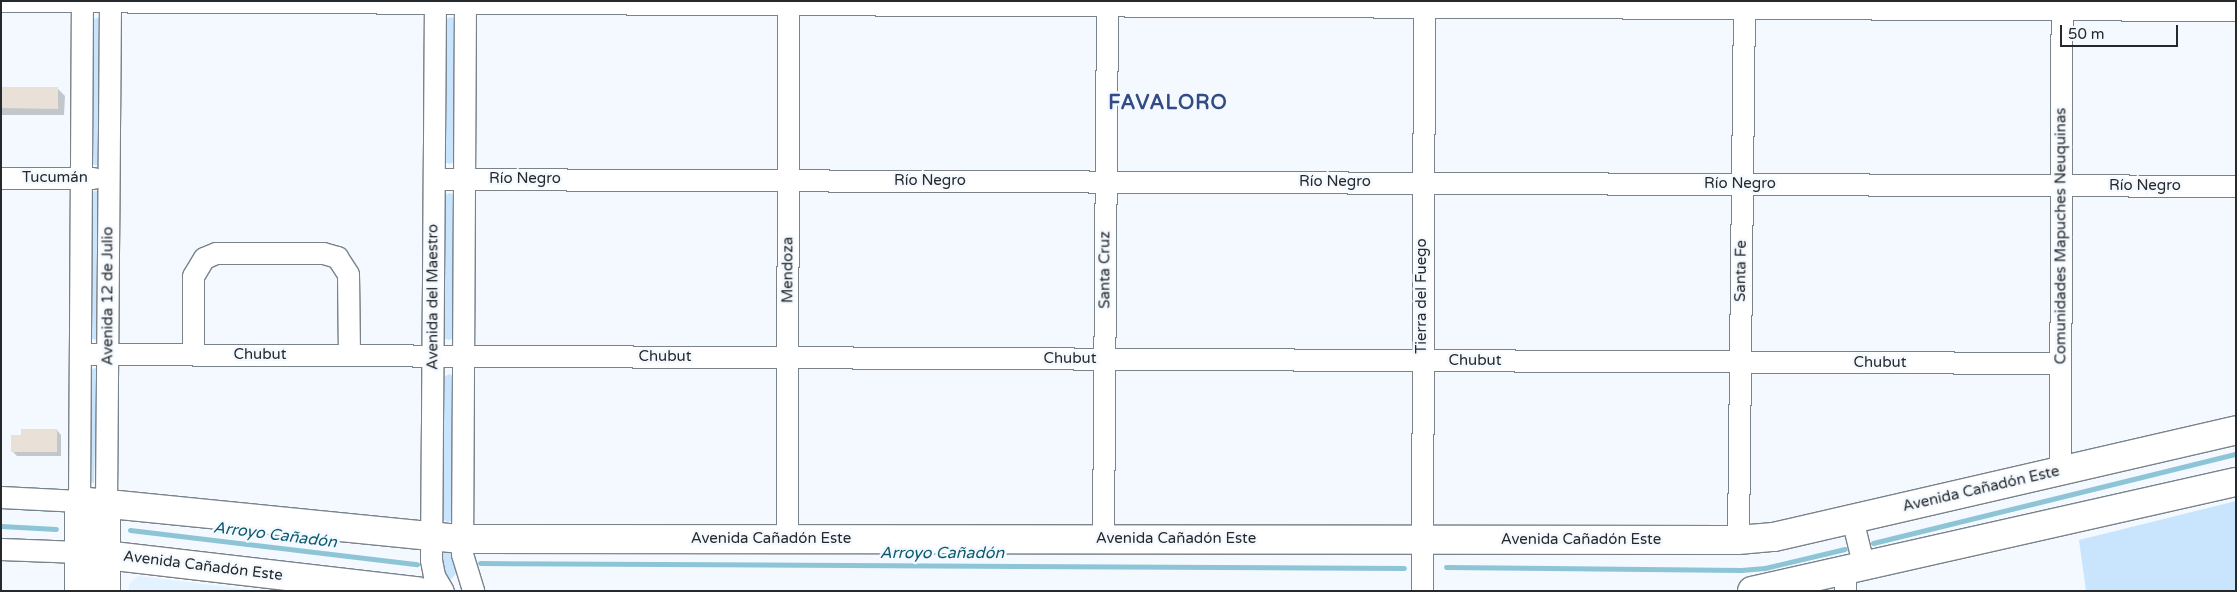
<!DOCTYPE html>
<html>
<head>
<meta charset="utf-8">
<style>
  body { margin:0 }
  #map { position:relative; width:2237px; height:592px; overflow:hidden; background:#f3f9fe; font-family:"Varela Round",sans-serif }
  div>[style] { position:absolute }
  .built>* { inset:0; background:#e2f2ff }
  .green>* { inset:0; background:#c9e5fd }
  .shadow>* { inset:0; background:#0003 }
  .stream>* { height:5px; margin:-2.5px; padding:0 2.5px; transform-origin:2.5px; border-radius:2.5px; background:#8dc5d7 }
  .building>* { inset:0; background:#e9e0d8 }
  .roads { filter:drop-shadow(1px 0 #7a838a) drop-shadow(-1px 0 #7a838a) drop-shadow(0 1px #7a838a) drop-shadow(0 -1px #7a838a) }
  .minor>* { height:21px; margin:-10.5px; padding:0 10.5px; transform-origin:10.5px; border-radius:10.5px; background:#fff }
  .major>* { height:28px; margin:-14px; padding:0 14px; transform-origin:14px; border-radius:14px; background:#fff }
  span { translate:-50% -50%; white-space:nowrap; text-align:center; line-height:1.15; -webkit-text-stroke:5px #f3f9fe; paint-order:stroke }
  .street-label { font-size:15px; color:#26292c }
  .water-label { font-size:16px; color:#0c5a6d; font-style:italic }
  .district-label { font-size:20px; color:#334b84; font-weight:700; letter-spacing:1px }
  .frame { position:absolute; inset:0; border:2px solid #26292c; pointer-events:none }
  .scale { position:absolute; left:2060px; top:25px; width:118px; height:22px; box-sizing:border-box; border:2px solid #26292c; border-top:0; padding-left:6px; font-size:15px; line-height:18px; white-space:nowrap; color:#26292c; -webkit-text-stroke:4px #f3f9fe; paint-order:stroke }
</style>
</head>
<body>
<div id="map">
  <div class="built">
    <div style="clip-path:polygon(138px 576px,259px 591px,129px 591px,129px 584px)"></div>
  </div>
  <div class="green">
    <div style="clip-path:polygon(451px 17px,455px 19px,455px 162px,450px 164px,444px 162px,444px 20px)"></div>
    <div style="clip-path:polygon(97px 18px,100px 18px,99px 165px,94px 165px,90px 163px,92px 19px)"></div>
    <div style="clip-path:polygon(96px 191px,98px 191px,96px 340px,89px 338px,91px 192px)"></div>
    <div style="clip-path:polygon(450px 193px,455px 195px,454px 338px,449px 340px,443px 338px,443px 196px)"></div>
    <div style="clip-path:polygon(95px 368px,97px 369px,94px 483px,89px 482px,90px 370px)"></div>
    <div style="clip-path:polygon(449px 374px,453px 376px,453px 520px,448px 522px,442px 519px,442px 378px)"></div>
    <div style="clip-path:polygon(2236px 501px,2236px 591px,2086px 591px,2079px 540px)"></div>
    <div style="clip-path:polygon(450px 551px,457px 573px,449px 581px,442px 575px,441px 555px)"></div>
  </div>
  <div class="shadow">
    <div style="clip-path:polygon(1px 88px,57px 88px,65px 96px,64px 115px,1px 115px)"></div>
    <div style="clip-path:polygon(57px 430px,61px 435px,61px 456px,17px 456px,12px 451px,22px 436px)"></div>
  </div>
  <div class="stream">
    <div style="left:1px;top:526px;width:55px;rotate:3.1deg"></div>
    <div style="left:130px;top:530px;width:289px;rotate:6.8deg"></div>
    <div style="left:1873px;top:543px;width:374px;rotate:-13.8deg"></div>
    <div style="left:480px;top:563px;width:924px;rotate:0.31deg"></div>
    <div style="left:1446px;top:567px;width:295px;rotate:0.6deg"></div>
    <div style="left:1741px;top:570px;width:24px;rotate:-5deg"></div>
    <div style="left:1765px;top:568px;width:82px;rotate:-13.4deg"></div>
  </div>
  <div class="building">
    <div style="clip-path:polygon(1px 87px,58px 87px,58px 109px,1px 108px)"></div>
    <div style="clip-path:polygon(21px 429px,57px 429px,57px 452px,11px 452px,11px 435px,21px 435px)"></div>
  </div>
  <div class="roads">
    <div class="minor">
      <div style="left:1px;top:1px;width:2235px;rotate:0.23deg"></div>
      <div style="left:435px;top:1px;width:559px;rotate:90.41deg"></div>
      <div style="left:431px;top:560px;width:16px;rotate:79deg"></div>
      <div style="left:434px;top:576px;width:17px;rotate:59deg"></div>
      <div style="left:465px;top:1px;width:553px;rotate:90.31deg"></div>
      <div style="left:462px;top:554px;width:39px;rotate:73deg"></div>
      <div style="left:1px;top:178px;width:92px"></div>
      <div style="left:434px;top:179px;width:1802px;rotate:0.22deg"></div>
      <div style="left:80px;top:354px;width:1980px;rotate:0.26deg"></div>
      <div style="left:193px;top:354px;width:78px;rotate:-90deg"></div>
      <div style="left:193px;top:276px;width:21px;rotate:-59deg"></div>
      <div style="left:204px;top:258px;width:13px;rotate:-23deg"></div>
      <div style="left:216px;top:253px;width:107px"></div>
      <div style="left:323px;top:253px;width:15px;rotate:16deg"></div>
      <div style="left:337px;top:257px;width:20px;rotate:57deg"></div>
      <div style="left:348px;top:274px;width:81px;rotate:89.3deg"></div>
      <div style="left:2060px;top:471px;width:470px;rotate:-89.8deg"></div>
      <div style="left:1px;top:497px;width:78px;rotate:2.9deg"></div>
      <div style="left:79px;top:501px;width:500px;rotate:-89.66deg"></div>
      <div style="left:106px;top:502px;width:501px;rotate:-89.54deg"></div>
      <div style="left:1852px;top:519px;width:49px;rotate:76deg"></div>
      <div style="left:787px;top:539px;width:538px;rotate:-89.89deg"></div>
      <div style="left:1103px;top:539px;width:538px;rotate:-89.57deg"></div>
      <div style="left:1738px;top:540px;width:539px;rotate:-89.36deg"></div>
      <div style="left:1px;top:549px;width:78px;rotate:2.2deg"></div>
      <div style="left:1845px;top:571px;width:20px;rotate:90deg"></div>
      <div style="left:1422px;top:591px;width:590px;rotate:-89.81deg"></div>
    </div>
    <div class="major">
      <div style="left:79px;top:552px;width:341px;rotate:6.6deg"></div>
      <div style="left:79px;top:591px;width:90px;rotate:-90deg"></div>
      <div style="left:79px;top:501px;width:385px;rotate:5.7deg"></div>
      <div style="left:462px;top:539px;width:1276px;rotate:0.04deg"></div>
      <div style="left:1738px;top:540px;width:36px;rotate:-5deg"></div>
      <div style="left:1774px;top:537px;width:474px;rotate:-13deg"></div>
      <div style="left:106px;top:591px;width:89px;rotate:-90deg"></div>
      <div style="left:1752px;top:591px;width:496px;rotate:-12.7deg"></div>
    </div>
  </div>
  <div class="street-label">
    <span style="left:55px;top:178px">Tucumán</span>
    <span style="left:525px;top:179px">Río Negro</span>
    <span style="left:930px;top:181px">Río Negro</span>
    <span style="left:1335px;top:182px">Río Negro</span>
    <span style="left:1740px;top:184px">Río Negro</span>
    <span style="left:2145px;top:186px">Río Negro</span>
    <span style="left:2061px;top:236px;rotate:-90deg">Comunidades Mapuches Neuquinas</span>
    <span style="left:788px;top:270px;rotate:-90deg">Mendoza</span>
    <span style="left:1105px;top:270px;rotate:-90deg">Santa Cruz</span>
    <span style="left:1741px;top:271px;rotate:-89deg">Santa Fe</span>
    <span style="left:108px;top:296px;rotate:-90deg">Avenida 12 de Julio</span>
    <span style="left:1422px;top:296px;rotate:-90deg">Tierra del Fuego</span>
    <span style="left:433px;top:297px;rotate:-90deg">Avenida del Maestro</span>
    <span style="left:260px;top:355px">Chubut</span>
    <span style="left:665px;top:357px">Chubut</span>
    <span style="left:1070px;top:359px">Chubut</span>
    <span style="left:1475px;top:361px">Chubut</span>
    <span style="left:1880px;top:363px">Chubut</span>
    <span style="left:1981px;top:489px;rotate:-13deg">Avenida Cañadón Este</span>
    <span style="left:771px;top:539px">Avenida Cañadón Este</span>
    <span style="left:1176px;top:539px">Avenida Cañadón Este</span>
    <span style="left:1581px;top:540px">Avenida Cañadón Este</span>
    <span style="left:203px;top:566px;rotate:7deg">Avenida Cañadón Este</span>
  </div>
  <div class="water-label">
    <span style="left:275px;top:535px;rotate:7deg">Arroyo Cañadón</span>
    <span style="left:942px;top:553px">Arroyo Cañadón</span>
  </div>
  <div class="district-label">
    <span style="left:1168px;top:103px">FAVALORO</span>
  </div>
  <div class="frame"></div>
  <div class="scale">50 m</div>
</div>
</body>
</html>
